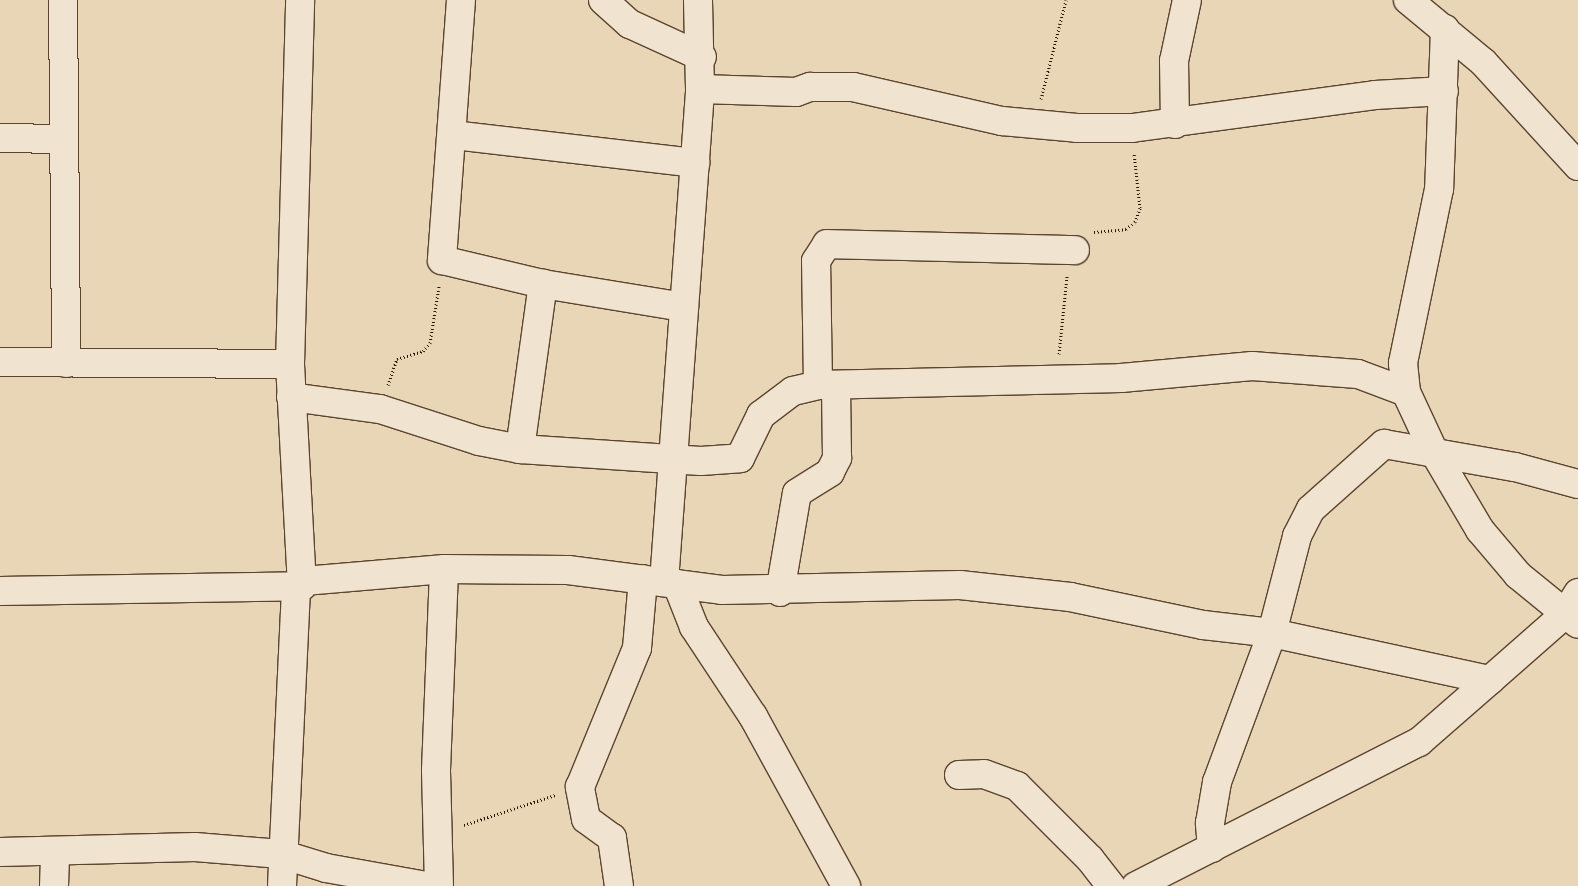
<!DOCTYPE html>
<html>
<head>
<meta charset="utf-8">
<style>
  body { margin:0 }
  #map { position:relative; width:1578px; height:886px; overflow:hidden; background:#e8d6b7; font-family:"IM FELL Double Pica",serif }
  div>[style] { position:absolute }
  .path>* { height:3px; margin-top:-1.5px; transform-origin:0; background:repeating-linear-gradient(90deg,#2e1400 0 1px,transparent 0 3.5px) }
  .roads { filter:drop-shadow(1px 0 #5c442e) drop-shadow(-1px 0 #5c442e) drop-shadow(0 1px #5c442e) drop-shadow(0 -1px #5c442e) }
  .minor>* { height:28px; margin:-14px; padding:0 14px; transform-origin:14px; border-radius:14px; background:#f0e4d0 }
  span { translate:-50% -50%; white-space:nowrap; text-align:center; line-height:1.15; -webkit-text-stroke:4px #f0e4d0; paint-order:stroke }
</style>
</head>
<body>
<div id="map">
  <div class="path">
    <div style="left:1041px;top:99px;width:102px;rotate:-75.8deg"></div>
    <div style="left:1094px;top:232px;width:32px;rotate:-5deg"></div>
    <div style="left:1126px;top:229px;width:11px;rotate:-38deg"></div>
    <div style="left:1135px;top:222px;width:15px;rotate:-70deg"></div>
    <div style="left:1140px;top:208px;width:55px;rotate:-96.2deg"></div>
    <div style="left:1059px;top:354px;width:78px;rotate:-84.1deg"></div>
    <div style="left:388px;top:385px;width:28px;rotate:-71deg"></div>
    <div style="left:397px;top:359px;width:27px;rotate:-17deg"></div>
    <div style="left:423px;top:351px;width:11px;rotate:-49deg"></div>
    <div style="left:430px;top:343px;width:58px;rotate:-81deg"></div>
    <div style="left:464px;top:825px;width:96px;rotate:-18.2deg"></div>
  </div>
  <div class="roads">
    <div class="minor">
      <div style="left:63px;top:0;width:363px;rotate:89.5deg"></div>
      <div style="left:461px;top:0;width:261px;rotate:94.2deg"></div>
      <div style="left:442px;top:260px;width:104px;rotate:13.4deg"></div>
      <div style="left:543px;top:284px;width:143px;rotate:9.3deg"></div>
      <div style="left:603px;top:0;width:36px;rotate:42deg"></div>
      <div style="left:630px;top:24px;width:79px;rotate:24.6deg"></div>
      <div style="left:1408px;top:0;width:97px;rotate:39.6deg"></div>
      <div style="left:1483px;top:62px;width:141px;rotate:47.6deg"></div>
      <div style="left:1445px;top:29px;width:160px;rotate:92.1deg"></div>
      <div style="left:1439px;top:189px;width:178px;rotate:101.7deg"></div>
      <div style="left:1403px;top:363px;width:29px;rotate:84deg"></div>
      <div style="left:1406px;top:392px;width:66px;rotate:65deg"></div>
      <div style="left:1434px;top:452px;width:91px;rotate:59.5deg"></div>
      <div style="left:1480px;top:530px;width:59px;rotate:49.8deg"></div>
      <div style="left:1518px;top:575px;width:77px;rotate:39.2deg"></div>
      <div style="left:700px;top:89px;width:96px;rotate:1.8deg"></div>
      <div style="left:796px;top:92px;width:15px;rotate:-20deg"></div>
      <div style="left:810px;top:87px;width:43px"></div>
      <div style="left:853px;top:87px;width:153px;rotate:12.9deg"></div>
      <div style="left:1002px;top:121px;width:75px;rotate:5.3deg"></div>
      <div style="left:1077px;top:128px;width:55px"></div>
      <div style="left:1132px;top:128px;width:245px;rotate:-7.7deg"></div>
      <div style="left:1375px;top:95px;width:69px;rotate:-3.3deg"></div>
      <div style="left:1175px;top:124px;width:63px;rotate:-90.9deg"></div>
      <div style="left:1174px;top:61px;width:62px;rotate:-78deg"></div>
      <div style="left:453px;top:135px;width:244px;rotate:6.6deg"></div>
      <div style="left:0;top:138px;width:64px;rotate:0.9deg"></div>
      <div style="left:0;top:362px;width:290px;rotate:0.4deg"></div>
      <div style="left:818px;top:385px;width:124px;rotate:-90.9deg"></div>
      <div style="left:816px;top:261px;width:20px;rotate:-57deg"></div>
      <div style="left:827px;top:244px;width:248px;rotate:1.4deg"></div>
      <div style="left:291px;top:397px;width:90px;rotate:7.7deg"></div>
      <div style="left:380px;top:409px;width:104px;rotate:17.9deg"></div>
      <div style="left:479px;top:441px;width:42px;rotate:11deg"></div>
      <div style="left:520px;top:449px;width:181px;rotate:3.8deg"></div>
      <div style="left:701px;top:461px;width:39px;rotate:-4deg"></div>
      <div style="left:740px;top:458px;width:48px;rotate:-64deg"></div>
      <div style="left:761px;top:415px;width:40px;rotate:-37deg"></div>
      <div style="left:793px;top:391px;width:26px;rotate:-13deg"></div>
      <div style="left:818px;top:385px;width:303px;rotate:-1.3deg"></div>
      <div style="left:1121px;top:378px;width:132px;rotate:-5.2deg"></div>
      <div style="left:1252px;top:366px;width:106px;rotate:4.3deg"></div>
      <div style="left:1358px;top:374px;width:51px;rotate:20.6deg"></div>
      <div style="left:520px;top:449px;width:167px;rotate:-82.1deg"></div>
      <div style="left:304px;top:581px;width:141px;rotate:-4.9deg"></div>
      <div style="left:444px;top:569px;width:124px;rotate:0.5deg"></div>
      <div style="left:568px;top:570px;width:155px;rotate:7.4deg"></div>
      <div style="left:722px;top:590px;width:238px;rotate:-1.2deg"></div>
      <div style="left:960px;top:585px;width:111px;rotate:6.2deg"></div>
      <div style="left:1070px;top:597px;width:136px;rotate:11.9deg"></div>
      <div style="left:1203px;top:625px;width:69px;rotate:6.6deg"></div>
      <div style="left:1272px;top:633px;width:223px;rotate:12.2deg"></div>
      <div style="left:1490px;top:680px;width:100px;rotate:-41.3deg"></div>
      <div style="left:1565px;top:614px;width:25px;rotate:-58deg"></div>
      <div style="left:664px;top:582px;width:494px;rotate:-85.8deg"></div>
      <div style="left:700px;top:89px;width:89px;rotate:-91.3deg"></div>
      <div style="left:677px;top:584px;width:46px;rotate:68.4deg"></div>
      <div style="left:694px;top:627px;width:107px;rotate:56.5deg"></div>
      <div style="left:753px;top:716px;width:194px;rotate:61.3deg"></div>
      <div style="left:0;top:591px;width:302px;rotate:-0.9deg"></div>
      <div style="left:302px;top:586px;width:222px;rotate:-93.1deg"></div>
      <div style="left:290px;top:364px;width:364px;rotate:-88.4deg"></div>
      <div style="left:780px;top:592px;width:100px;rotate:-80.3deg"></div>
      <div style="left:797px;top:493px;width:39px;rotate:-32deg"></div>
      <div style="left:830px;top:472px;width:16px;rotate:-63deg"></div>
      <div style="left:837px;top:458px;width:72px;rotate:-90.8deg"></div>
      <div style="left:959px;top:775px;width:25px;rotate:-2deg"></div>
      <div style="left:984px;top:774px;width:35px;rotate:20deg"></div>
      <div style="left:1017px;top:786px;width:103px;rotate:45deg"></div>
      <div style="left:1090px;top:859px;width:34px;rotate:52deg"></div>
      <div style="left:1212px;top:848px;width:25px;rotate:-95deg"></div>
      <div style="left:1210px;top:823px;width:42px;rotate:-80.3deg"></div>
      <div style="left:1217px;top:782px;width:159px;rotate:-69.7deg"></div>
      <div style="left:1272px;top:633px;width:100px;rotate:-75.5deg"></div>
      <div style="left:1297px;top:536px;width:30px;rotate:-63deg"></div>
      <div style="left:1311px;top:509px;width:98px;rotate:-41.7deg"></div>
      <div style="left:1384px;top:444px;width:133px;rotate:10deg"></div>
      <div style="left:1515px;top:467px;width:65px;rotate:15.1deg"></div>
      <div style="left:0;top:852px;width:195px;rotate:-1.5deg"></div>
      <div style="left:195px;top:847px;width:86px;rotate:4.7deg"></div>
      <div style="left:281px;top:854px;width:47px;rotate:17.3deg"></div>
      <div style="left:326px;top:868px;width:102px;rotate:10.2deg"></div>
      <div style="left:54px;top:886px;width:33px;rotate:-88deg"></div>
      <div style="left:282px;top:886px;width:297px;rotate:-87.3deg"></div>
      <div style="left:439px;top:886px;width:116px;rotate:-91.5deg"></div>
      <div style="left:436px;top:770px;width:201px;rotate:-87.7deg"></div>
      <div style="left:619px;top:886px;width:49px;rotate:-98.3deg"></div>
      <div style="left:612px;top:838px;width:32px;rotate:-144deg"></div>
      <div style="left:586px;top:819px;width:33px;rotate:-101deg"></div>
      <div style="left:580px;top:787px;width:150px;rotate:-67.7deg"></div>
      <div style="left:637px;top:648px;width:69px;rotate:-85deg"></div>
      <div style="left:1136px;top:886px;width:318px;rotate:-27deg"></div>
      <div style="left:1419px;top:742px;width:94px;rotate:-41.1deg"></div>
    </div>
  </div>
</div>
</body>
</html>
